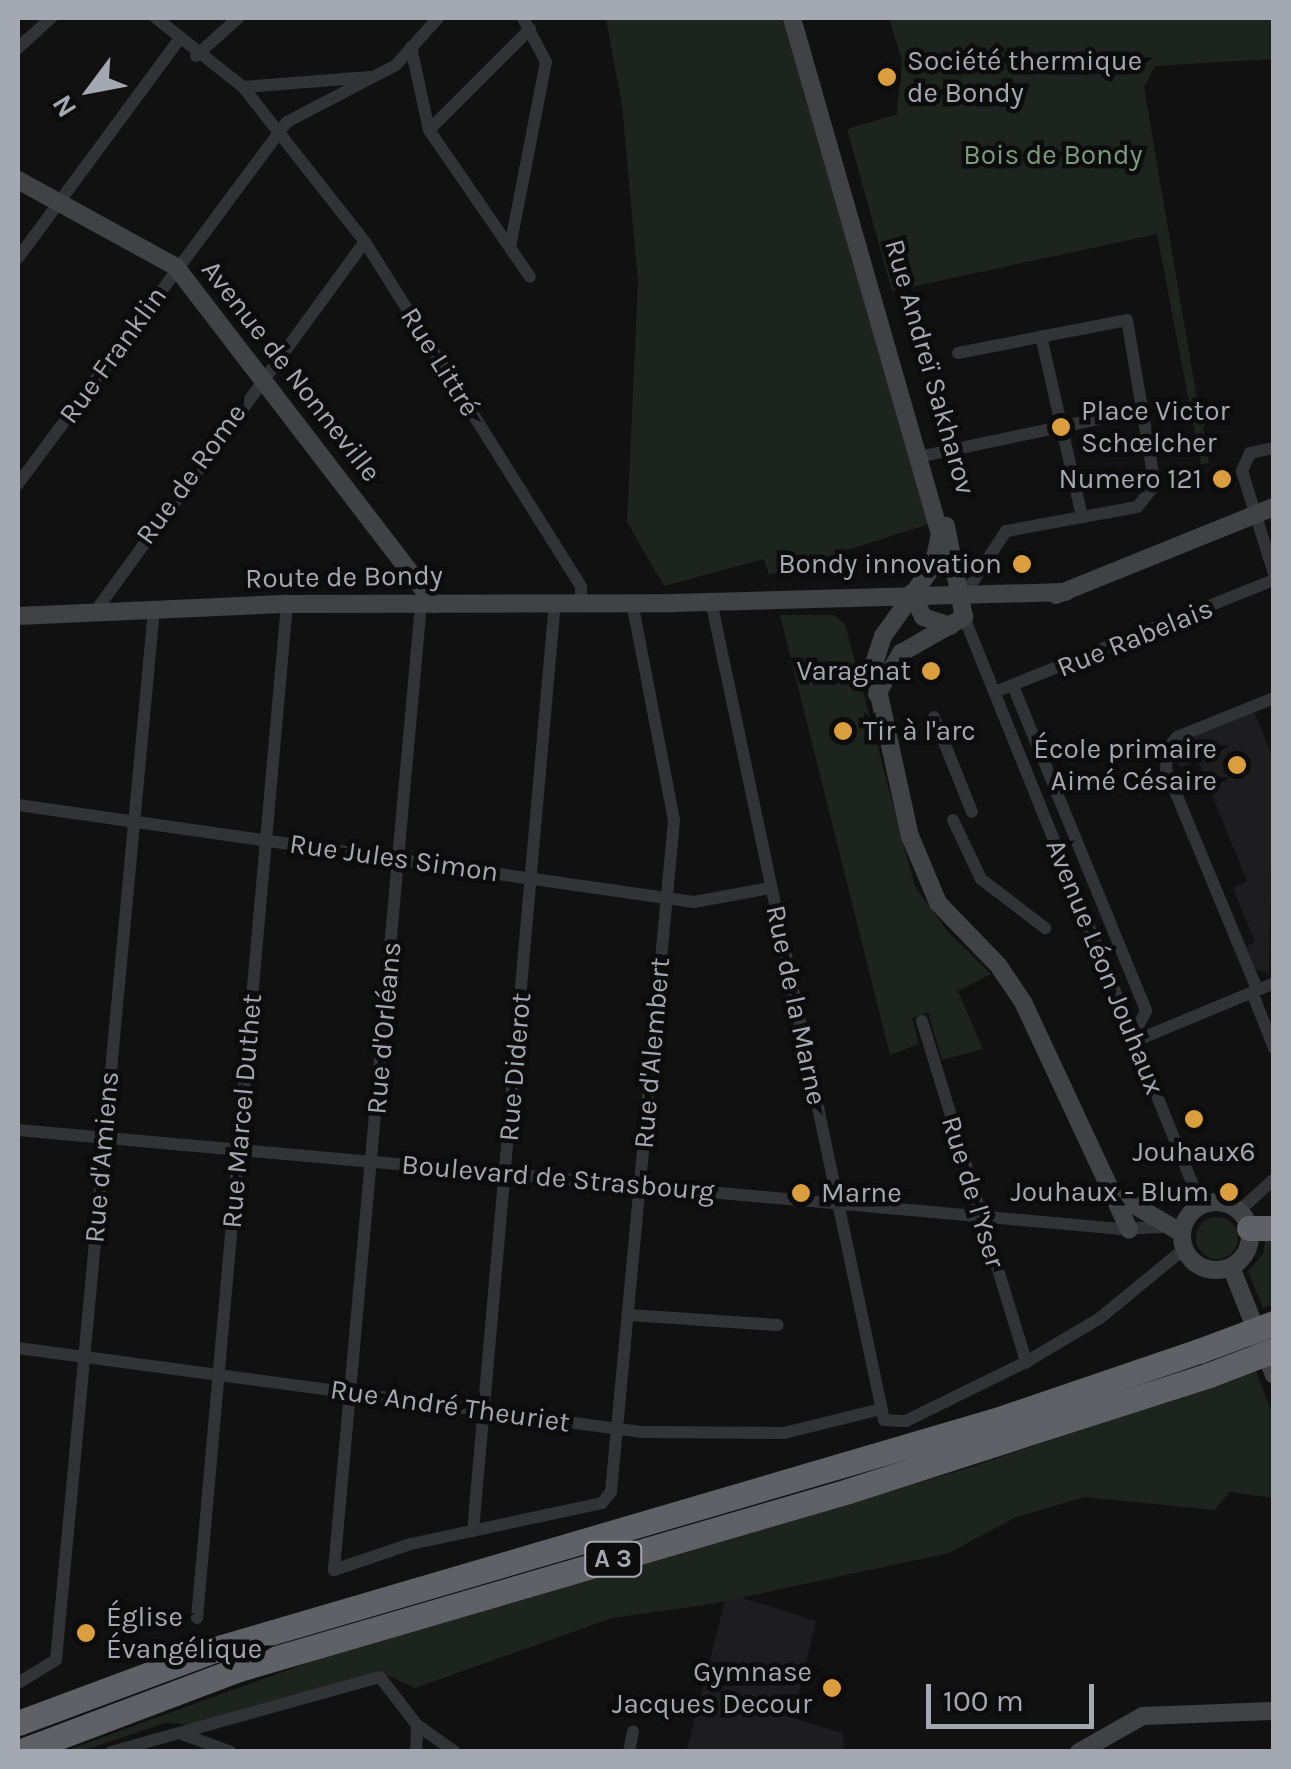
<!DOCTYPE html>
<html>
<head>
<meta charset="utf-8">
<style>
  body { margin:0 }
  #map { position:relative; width:1291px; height:1769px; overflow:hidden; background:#111112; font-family:Karla,sans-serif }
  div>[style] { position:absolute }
  .built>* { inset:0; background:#1d1d1f }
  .green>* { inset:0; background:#1d241e }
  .round { border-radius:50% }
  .street>* { height:12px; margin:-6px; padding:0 6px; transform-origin:6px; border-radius:6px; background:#323336 }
  .secondary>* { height:18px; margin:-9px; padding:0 9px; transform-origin:9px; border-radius:9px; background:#404246 }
  .secondary>.ring { margin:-9px; padding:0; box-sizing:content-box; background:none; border:18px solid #404246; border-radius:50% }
  .highway>* { height:25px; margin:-12.5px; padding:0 12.5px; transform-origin:12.5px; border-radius:12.5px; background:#5f6167 }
  .highway-bridge>* { height:25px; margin:-12.5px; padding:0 12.5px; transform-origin:12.5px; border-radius:12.5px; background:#5f6167 }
  .dots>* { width:28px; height:28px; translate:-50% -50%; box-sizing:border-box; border:5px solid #0c0c0d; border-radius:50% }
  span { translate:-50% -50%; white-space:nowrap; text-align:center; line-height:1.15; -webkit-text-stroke:9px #0c0c0d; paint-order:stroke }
  .shield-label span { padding:2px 8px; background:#0c0c0d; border:2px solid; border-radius:8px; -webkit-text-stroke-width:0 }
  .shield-label { font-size:25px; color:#a3a8b1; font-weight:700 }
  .poi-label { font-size:28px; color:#a3a8b1 }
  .left { translate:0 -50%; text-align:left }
  .right { translate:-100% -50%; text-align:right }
  .park-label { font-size:28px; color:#7c9a7d }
  .street-label { font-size:28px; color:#a3a8b1 }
  .frame { position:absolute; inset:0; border:20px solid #a3a8b1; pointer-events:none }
  .north { position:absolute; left:40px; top:40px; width:100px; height:100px; -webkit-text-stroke:8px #0c0c0d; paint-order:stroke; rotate:238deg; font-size:28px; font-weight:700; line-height:40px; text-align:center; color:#a3a8b1 }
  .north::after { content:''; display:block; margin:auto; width:35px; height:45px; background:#a3a8b1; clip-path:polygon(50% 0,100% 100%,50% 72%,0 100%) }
  .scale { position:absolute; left:926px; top:1684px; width:168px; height:45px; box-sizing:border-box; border:5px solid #a3a8b1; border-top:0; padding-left:12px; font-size:30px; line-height:35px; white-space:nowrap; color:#a3a8b1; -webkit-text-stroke:8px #0c0c0d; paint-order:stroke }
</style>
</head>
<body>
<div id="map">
  <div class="built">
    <div style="clip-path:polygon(1254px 711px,1273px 759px,1269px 973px,1255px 969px,1246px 946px,1255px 942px,1233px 888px,1247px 881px,1198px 761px,1181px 767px,1170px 757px,1175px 743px)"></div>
    <div style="clip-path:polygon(727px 1593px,816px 1621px,793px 1718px,843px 1733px,844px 1751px,686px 1752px)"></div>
  </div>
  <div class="green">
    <div style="clip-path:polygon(784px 18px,929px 524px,769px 575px,764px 559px,664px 586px,627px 522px,638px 282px,622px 105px,606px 20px)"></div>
    <div style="clip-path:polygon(889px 18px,1273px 18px,1273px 59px,1155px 66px,1144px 87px,1199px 410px,1212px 417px,1203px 427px,1209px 463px,1201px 465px,1157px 234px,892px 291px,847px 129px,897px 114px,902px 61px)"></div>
    <div style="clip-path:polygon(780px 615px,834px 615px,845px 624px,915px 887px,948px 932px,991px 974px,958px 991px,983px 1049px,942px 1060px,928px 1012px,912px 1018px,919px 1044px,890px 1055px)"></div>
    <div class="round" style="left:1196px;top:1217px;width:42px;height:42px"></div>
    <div style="clip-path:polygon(1266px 1235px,1273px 1235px,1273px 1304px,1263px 1308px,1248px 1271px,1263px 1254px)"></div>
    <div style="clip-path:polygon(1256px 1371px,1273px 1416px,1273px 1498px,1230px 1492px,1214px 1510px,1084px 1497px,1014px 1518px,949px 1553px,711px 1604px,612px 1618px,415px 1688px,380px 1672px,195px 1725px,165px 1723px,82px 1751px,62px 1752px,329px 1655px,965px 1469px)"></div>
  </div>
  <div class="street">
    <div style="left:156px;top:18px;width:111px;rotate:38.4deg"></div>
    <div style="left:243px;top:87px;width:197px;rotate:51.8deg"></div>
    <div style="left:365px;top:242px;width:407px;rotate:57.9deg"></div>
    <div style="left:581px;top:587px;width:16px;rotate:90deg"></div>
    <div style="left:411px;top:47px;width:85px;rotate:77.8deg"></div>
    <div style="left:429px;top:130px;width:178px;rotate:55.5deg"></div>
    <div style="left:18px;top:48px;width:45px;rotate:-42.3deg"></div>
    <div style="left:196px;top:56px;width:57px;rotate:-42.1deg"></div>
    <div style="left:243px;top:87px;width:127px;rotate:-4.5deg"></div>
    <div style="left:429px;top:130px;width:143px;rotate:-45deg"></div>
    <div style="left:510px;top:247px;width:188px;rotate:-79deg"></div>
    <div style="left:546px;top:62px;width:50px;rotate:-117.6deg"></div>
    <div style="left:18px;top:258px;width:270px;rotate:-53.6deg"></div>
    <div style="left:1041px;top:336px;width:186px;rotate:77.2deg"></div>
    <div style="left:958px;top:353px;width:172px;rotate:-11deg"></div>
    <div style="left:1127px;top:320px;width:167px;rotate:80.4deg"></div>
    <div style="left:1155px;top:485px;width:28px;rotate:129deg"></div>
    <div style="left:1137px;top:507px;width:133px;rotate:169.6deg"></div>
    <div style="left:1006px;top:531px;width:77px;rotate:123.3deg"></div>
    <div style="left:1274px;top:448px;width:25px;rotate:168deg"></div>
    <div style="left:1250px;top:453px;width:20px;rotate:114deg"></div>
    <div style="left:1242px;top:471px;width:108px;rotate:72.7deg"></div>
    <div style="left:918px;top:457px;width:228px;rotate:-11.9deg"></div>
    <div style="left:18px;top:484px;width:451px;rotate:-53.4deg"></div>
    <div style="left:287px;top:122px;width:123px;rotate:-27.6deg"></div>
    <div style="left:396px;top:65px;width:63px;rotate:-48.2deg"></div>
    <div style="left:711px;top:601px;width:837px;rotate:78.07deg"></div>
    <div style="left:884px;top:1420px;width:22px;rotate:3deg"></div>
    <div style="left:906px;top:1421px;width:134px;rotate:-26.2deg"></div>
    <div style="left:1026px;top:1362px;width:86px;rotate:-30.7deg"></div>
    <div style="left:1100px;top:1318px;width:109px;rotate:-39.4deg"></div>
    <div style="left:421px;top:604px;width:970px;rotate:95.15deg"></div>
    <div style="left:334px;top:1570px;width:81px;rotate:-18.7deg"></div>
    <div style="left:411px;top:1544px;width:195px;rotate:-12.1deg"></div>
    <div style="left:602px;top:1503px;width:14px;rotate:-51deg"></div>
    <div style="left:611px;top:1492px;width:675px;rotate:-84.64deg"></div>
    <div style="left:674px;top:820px;width:222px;rotate:-100.9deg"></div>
    <div style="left:94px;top:613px;width:459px;rotate:-53.9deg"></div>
    <div style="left:964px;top:617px;width:634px;rotate:68.05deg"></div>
    <div style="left:1013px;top:686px;width:351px;rotate:67.7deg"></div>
    <div style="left:1146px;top:1011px;width:27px;rotate:118deg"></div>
    <div style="left:995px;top:692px;width:301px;rotate:-21.9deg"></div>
    <div style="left:934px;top:717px;width:102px;rotate:68.2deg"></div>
    <div style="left:18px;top:805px;width:683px;rotate:8.17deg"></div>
    <div style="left:694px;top:902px;width:77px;rotate:-10.4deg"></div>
    <div style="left:953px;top:820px;width:65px;rotate:64.6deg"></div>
    <div style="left:981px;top:879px;width:81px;rotate:37.4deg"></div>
    <div style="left:1257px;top:989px;width:238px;rotate:-112.5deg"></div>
    <div style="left:1166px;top:769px;width:19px;rotate:-87deg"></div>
    <div style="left:1167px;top:750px;width:16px;rotate:-52deg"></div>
    <div style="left:1177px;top:737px;width:105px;rotate:-21.9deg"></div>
    <div style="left:1252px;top:992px;width:60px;rotate:68.6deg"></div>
    <div style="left:922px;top:1021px;width:357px;rotate:73deg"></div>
    <div style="left:1135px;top:1041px;width:151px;rotate:-22.6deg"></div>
    <div style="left:18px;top:1130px;width:1106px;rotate:5.13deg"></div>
    <div style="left:1120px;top:1229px;width:41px;rotate:-2.8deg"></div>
    <div style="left:1239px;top:1211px;width:47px;rotate:-42.4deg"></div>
    <div style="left:630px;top:1315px;width:148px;rotate:3.9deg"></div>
    <div style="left:18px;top:1348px;width:630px;rotate:7.67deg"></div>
    <div style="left:642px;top:1432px;width:142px;rotate:0.4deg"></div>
    <div style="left:784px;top:1433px;width:100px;rotate:-13.9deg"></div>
    <div style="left:473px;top:1531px;width:933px;rotate:-84.96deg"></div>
    <div style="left:197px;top:1618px;width:1018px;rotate:-84.93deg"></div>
    <div style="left:18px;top:1683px;width:44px;rotate:-31.2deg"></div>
    <div style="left:56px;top:1660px;width:1055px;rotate:-84.67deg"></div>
    <div style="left:417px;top:1725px;width:47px;rotate:35.4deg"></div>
    <div style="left:182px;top:1734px;width:52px;rotate:20.2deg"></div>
    <div style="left:111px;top:1752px;width:279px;rotate:-15.6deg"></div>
    <div style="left:380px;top:1677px;width:61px;rotate:52.4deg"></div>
    <div style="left:417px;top:1725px;width:27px;rotate:92deg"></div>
    <div style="left:629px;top:1752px;width:21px;rotate:-79deg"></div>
  </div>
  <div class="secondary">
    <div style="left:792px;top:18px;width:537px;rotate:74deg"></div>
    <div style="left:940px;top:534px;width:33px;rotate:102deg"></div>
    <div style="left:933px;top:566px;width:86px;rotate:125.5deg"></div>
    <div style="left:883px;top:636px;width:33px;rotate:108deg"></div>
    <div style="left:873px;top:667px;width:173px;rotate:77.7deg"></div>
    <div style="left:910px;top:836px;width:73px;rotate:67.3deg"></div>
    <div style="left:938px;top:903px;width:86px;rotate:45.9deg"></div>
    <div style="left:998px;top:965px;width:45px;rotate:56deg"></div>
    <div style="left:1023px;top:1002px;width:251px;rotate:65deg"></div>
    <div style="left:18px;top:180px;width:180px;rotate:28.8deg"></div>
    <div style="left:176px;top:267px;width:425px;rotate:52.5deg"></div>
    <div style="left:912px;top:593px;width:26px;rotate:65deg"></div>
    <div style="left:923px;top:617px;width:29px;rotate:18deg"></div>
    <div style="left:1056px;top:595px;width:235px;rotate:-22deg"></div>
    <div style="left:18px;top:616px;width:269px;rotate:-2.6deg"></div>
    <div style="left:287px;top:604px;width:385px;rotate:-0.1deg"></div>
    <div style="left:672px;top:603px;width:394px;rotate:-1.6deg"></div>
    <div style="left:877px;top:694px;width:48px;rotate:-59.7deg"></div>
    <div style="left:901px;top:653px;width:73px;rotate:-29.7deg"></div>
    <div style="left:964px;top:617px;width:93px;rotate:-101.2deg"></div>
    <div style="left:1110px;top:1191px;width:83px;rotate:30.3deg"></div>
    <div class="ring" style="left:1182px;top:1202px;width:50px;height:50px"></div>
    <div style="left:1231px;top:1267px;width:116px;rotate:68.3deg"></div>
    <div style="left:1079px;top:1752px;width:73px;rotate:-29.4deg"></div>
    <div style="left:1143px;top:1716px;width:131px;rotate:-2.2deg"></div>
  </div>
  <div class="highway">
    <div style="left:1249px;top:1228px;width:25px"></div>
    <div style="left:18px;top:1723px;width:218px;rotate:-20.4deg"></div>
    <div style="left:222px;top:1647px;width:803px;rotate:-16.34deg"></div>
    <div style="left:993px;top:1421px;width:218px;rotate:-18.8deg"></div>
    <div style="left:19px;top:1752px;width:235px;rotate:-20.7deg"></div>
    <div style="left:239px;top:1669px;width:634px;rotate:-16.29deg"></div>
    <div style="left:848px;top:1491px;width:379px;rotate:-17.8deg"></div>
  </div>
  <div class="highway-bridge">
    <div style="left:1199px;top:1351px;width:80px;rotate:-20.5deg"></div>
    <div style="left:1209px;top:1375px;width:70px;rotate:-21deg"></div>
  </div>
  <div class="dots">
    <div style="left:887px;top:77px;background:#db9e3f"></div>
    <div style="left:1061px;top:427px;background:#db9e3f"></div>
    <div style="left:1222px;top:479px;background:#db9e3f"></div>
    <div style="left:1022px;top:564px;background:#db9e3f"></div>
    <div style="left:931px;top:671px;background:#db9e3f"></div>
    <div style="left:843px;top:731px;background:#db9e3f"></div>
    <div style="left:1237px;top:765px;background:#db9e3f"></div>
    <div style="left:1194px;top:1119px;background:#db9e3f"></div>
    <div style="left:1229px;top:1192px;background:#db9e3f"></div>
    <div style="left:801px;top:1193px;background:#db9e3f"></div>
    <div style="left:86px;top:1633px;background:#db9e3f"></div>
    <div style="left:832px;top:1688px;background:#db9e3f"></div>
  </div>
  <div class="shield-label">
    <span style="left:613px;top:1559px">A 3</span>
  </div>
  <div class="poi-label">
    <span class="left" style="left:907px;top:77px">Société thermique<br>de Bondy</span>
    <span class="left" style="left:1081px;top:427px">Place Victor<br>Schœlcher</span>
    <span class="right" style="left:1202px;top:479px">Numero 121</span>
    <span class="right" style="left:1002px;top:564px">Bondy innovation</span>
    <span class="right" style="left:911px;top:671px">Varagnat</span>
    <span class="left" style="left:863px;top:731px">Tir à l'arc</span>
    <span class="right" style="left:1217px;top:765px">École primaire<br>Aimé Césaire</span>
    <span style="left:1194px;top:1152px">Jouhaux6</span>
    <span class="right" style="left:1209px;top:1192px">Jouhaux - Blum</span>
    <span class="left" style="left:821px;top:1193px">Marne</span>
    <span class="left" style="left:106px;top:1633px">Église<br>Évangélique</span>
    <span class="right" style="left:812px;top:1688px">Gymnase<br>Jacques Decour</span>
  </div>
  <div class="park-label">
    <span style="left:1053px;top:155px">Bois de Bondy</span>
  </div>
  <div class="street-label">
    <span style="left:113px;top:355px;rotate:-54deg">Rue Franklin</span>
    <span style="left:440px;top:362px;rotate:58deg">Rue Littré</span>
    <span style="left:930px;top:367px;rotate:74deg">Rue Andreï Sakharov</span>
    <span style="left:291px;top:371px;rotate:52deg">Avenue de Nonneville</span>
    <span style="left:191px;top:474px;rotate:-54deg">Rue de Rome</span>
    <span style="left:344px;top:577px;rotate:-1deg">Route de Bondy</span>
    <span style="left:1135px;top:638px;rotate:-22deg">Rue Rabelais</span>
    <span style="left:394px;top:858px;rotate:8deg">Rue Jules Simon</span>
    <span style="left:1105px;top:967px;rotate:68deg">Avenue Léon Jouhaux</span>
    <span style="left:796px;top:1005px;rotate:78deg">Rue de la Marne</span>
    <span style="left:384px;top:1028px;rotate:-85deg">Rue d'Orléans</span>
    <span style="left:652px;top:1053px;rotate:-85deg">Rue d'Alembert</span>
    <span style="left:515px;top:1067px;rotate:-85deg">Rue Diderot</span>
    <span style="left:242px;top:1111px;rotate:-85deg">Rue Marcel Duthet</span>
    <span style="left:102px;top:1157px;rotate:-85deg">Rue d'Amiens</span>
    <span style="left:558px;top:1178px;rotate:5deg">Boulevard de Strasbourg</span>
    <span style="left:973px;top:1192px;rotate:73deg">Rue de l'Yser</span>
    <span style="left:450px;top:1406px;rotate:8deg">Rue André Theuriet</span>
  </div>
  <div class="frame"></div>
  <div class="north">N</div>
  <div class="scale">100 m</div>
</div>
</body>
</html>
